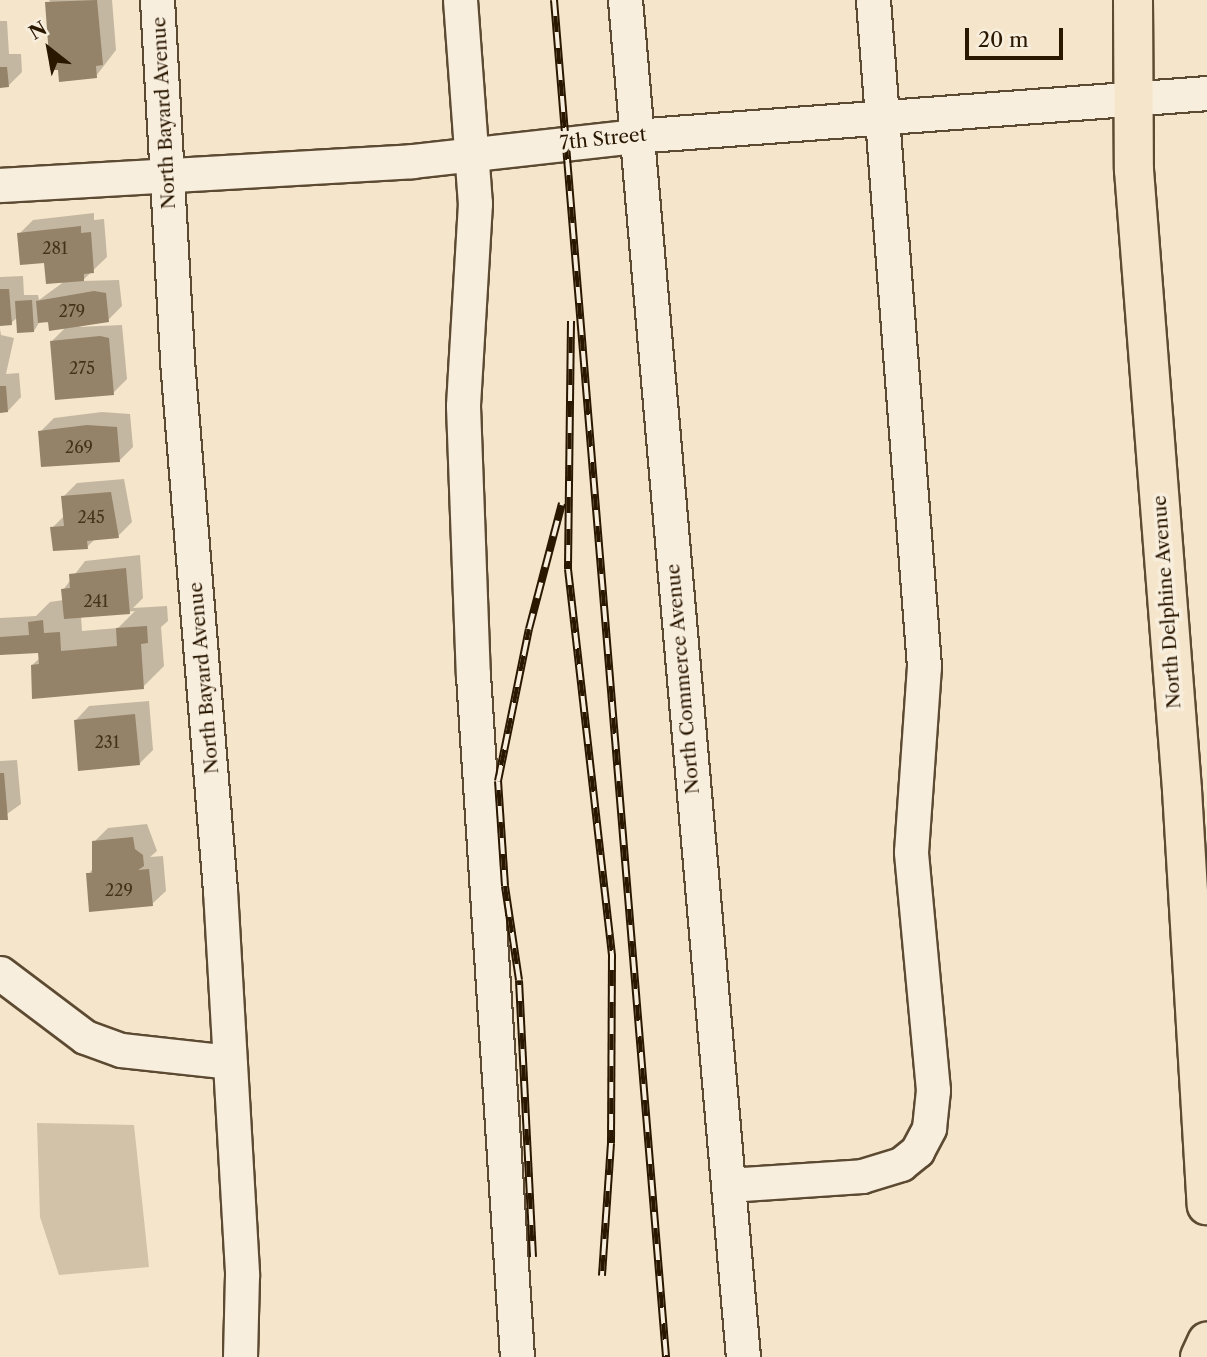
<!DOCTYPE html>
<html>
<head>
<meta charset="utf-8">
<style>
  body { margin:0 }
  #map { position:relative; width:1207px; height:1357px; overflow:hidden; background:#f5e5ca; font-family:"Libre Caslon Text",serif }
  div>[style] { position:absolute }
  .green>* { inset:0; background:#d2c2a8 }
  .shadow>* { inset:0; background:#0003 }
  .building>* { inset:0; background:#948269 }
  .roads { filter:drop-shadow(2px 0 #5d4a32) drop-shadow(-2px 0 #5d4a32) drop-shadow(0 2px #5d4a32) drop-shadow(0 -2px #5d4a32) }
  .minor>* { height:33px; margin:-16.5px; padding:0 16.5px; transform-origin:16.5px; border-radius:16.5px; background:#f8eedd }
  .major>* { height:38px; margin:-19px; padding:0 19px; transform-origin:19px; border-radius:19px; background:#f5e5ca }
  .rail>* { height:8px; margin-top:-4px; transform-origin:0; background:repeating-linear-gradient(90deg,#f8eedd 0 16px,#2a1700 0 32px); box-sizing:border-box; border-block:2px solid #2a1700 }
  span { translate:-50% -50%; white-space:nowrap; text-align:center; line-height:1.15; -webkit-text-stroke:7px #f8eedd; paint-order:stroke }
  .number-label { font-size:16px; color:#44321a }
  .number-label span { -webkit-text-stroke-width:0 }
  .street-label { font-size:19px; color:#2a1700 }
  .north { position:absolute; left:14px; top:14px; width:70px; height:70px; -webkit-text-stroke:5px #f8eedd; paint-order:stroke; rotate:329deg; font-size:19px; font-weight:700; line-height:28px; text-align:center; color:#2a1700 }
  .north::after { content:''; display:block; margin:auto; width:24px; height:32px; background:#2a1700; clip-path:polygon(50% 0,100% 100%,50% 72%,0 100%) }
  .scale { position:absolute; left:965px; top:28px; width:98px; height:32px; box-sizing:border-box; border:4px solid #2a1700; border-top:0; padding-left:9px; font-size:21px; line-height:24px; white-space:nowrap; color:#2a1700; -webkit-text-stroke:5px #f8eedd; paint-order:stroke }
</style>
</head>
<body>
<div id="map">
  <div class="green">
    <div style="clip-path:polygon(37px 1123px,134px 1125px,149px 1267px,59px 1275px,40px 1217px)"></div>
  </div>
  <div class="shadow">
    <div style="clip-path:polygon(49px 0,112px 0,116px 50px,96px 76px)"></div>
    <div style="clip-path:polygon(0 21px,7px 21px,9px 54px,21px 54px,22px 72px,8px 86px,0 87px)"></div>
    <div style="clip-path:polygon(94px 213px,94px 220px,104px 219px,107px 257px,82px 281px,119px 280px,122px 306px,108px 320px,78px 327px,122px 325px,127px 379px,113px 393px,52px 341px,67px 326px,40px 321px,34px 331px,18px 317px,11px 323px,0 324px,0 277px,23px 276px,24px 295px,38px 295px,39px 300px,65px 281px,19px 234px,33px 220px)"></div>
    <div style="clip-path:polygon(0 329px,1px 335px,14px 338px,6px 374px,19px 373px,21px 397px,8px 411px,0 411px)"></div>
    <div style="clip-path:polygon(102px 412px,130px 414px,133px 447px,119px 461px,40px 432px,54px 418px)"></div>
    <div style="clip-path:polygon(124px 479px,132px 522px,118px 536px,96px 538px,87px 547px,52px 528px,65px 515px,63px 497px,77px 483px)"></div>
    <div style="clip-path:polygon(evenodd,140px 555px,143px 598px,133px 608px,167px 606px,168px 621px,161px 627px,164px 666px,143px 687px,32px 665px,40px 658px,40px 651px,0 652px,0 618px,36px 616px,50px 602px,64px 600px,63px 590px,85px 561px,140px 555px,135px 611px,118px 628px,82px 631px,81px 616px,135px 611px)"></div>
    <div style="clip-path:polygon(149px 701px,153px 750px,139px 764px,76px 720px,89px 706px)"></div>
    <div style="clip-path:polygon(17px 760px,21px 804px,0 819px,0 761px)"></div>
    <div style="clip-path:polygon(147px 824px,157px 851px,150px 857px,163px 856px,166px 891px,152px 904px,88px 874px,94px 868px,94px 842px,108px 828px)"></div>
  </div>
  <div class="building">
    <div style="clip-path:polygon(97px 0,103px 65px,96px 66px,97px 78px,59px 82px,58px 70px,50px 70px,45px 2px)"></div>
    <div style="clip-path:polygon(0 67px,7px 67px,9px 87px,0 88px)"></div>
    <div style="clip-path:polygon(81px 226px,81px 233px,91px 232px,94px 273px,84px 274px,84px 281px,46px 284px,44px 263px,20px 265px,17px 233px)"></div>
    <div style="clip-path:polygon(0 289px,9px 289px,12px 325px,0 326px)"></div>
    <div style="clip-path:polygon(94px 291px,106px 293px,109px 322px,49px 331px,48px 322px,38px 323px,36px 301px)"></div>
    <div style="clip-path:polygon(32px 300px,34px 332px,17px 333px,15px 301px)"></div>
    <div style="clip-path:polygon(100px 336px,109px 338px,114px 395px,55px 400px,50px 341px)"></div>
    <div style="clip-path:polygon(0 386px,6px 386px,8px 412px,0 413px)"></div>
    <div style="clip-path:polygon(87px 425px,117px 427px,120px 462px,41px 467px,38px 431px)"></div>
    <div style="clip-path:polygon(111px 492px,119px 538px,87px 541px,88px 549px,53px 551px,50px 527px,64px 526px,61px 496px)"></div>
    <div style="clip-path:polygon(126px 568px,130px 614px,64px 619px,61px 589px,70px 588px,69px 574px)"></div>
    <div style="clip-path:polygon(43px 620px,44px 633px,60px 632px,61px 651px,117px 646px,116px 628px,147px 626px,148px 643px,141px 644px,144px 689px,32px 699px,31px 665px,39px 664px,38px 653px,0 655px,0 637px,29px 635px,28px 622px)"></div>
    <div style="clip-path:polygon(135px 714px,140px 765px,78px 771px,74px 720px)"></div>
    <div style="clip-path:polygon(0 773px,4px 773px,8px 820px,0 820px)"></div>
    <div style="clip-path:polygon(133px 837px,135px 849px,143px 855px,144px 866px,138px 870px,149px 869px,153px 906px,89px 912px,86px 873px,92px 873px,92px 841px)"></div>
  </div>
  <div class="roads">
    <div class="minor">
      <div style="left:157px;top:0;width:374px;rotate:86.8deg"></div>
      <div style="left:178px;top:373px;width:519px;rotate:85.36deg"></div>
      <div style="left:220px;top:890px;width:386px;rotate:86.7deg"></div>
      <div style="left:242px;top:1275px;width:82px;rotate:91.4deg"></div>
      <div style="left:460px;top:0;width:204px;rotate:85.8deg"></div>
      <div style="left:475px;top:203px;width:203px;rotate:93.4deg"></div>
      <div style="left:463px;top:406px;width:269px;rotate:87.9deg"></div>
      <div style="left:473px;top:675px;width:683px;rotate:86.31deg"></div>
      <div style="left:625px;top:0;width:1362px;rotate:85.03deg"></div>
      <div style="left:0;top:185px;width:413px;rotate:-3.3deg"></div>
      <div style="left:412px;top:161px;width:223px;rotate:-6.4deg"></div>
      <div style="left:634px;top:136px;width:575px;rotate:-4.29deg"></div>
      <div style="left:0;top:973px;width:106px;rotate:37deg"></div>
      <div style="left:85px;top:1037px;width:38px;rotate:20deg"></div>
      <div style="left:121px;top:1050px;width:109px;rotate:6.3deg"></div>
      <div style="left:728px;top:1185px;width:134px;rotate:-3.8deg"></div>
      <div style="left:862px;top:1176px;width:41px;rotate:-17.1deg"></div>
      <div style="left:901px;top:1164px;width:21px;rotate:-39deg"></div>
      <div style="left:917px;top:1151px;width:26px;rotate:-62deg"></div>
      <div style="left:929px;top:1128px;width:38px;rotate:-84deg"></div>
      <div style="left:933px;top:1090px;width:239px;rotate:-95.3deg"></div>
      <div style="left:911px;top:852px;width:186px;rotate:-86deg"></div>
      <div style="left:924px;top:666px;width:668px;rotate:-94.38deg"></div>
    </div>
    <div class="major">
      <div style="left:1133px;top:0;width:170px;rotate:89.7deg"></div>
      <div style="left:1134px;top:170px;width:622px;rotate:85.57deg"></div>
      <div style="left:1182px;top:790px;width:416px;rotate:86.6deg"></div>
      <div style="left:1200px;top:1357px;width:17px;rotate:-65deg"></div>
    </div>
  </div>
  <div class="rail">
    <div style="left:554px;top:0;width:1362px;rotate:85.28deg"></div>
    <div style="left:571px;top:321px;width:248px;rotate:90.7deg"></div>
    <div style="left:568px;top:569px;width:388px;rotate:83.5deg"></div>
    <div style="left:612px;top:954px;width:189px;rotate:90.3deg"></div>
    <div style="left:611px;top:1143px;width:133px;rotate:93.9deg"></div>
    <div style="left:533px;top:1257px;width:277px;rotate:-92.9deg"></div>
    <div style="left:519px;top:980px;width:95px;rotate:-98.5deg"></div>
    <div style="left:505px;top:886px;width:105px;rotate:-93.8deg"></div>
    <div style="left:498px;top:781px;width:155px;rotate:-78.5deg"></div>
    <div style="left:529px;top:629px;width:130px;rotate:-75.3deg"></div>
  </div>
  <div class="number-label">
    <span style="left:55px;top:248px">281</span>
    <span style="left:72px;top:311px">279</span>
    <span style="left:82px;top:368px">275</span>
    <span style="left:79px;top:447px">269</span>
    <span style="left:91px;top:517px">245</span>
    <span style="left:96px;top:601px">241</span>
    <span style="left:107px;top:742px">231</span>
    <span style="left:119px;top:890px">229</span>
  </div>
  <div class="street-label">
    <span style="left:164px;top:113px;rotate:-93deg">North Bayard Avenue</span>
    <span style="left:603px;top:139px;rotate:-6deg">7th Street</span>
    <span style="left:1167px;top:602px;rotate:-94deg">North Delphine Avenue</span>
    <span style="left:204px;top:678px;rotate:-95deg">North Bayard Avenue</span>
    <span style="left:683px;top:679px;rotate:-95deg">North Commerce Avenue</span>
  </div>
  <div class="north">N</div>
  <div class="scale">20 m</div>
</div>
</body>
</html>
